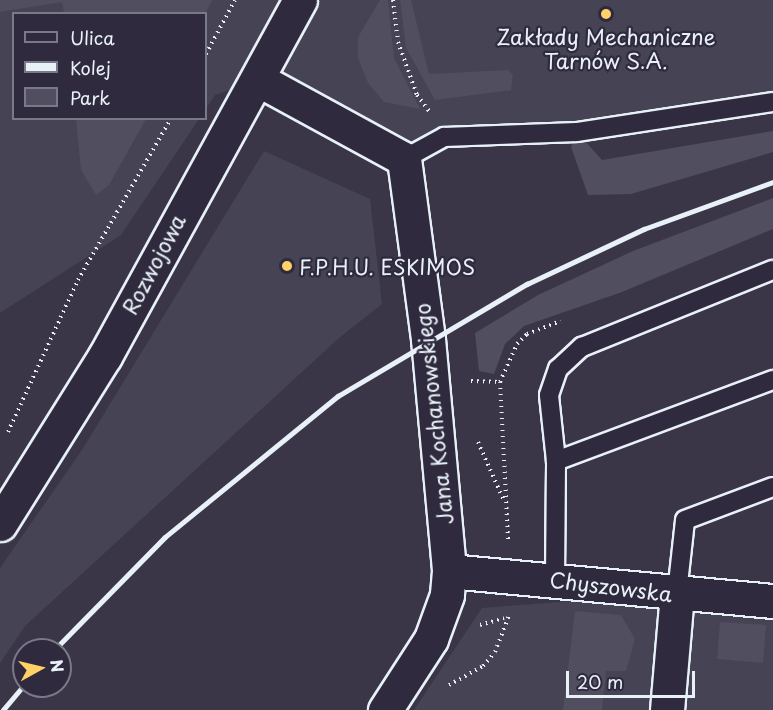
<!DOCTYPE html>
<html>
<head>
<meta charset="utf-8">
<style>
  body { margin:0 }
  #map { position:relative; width:773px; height:710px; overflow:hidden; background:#3a3648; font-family:"Playpen Sans",sans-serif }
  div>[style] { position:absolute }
  .built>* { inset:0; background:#464354 }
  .green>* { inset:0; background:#504e5f }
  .path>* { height:4px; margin-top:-2px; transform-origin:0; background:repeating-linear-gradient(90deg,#e8f1f8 0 1.5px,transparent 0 6px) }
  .roads { filter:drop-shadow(2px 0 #e8f1f8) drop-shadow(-2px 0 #e8f1f8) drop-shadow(0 2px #e8f1f8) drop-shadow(0 -2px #e8f1f8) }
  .service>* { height:18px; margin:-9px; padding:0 9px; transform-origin:9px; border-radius:9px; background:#2f2a3d }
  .minor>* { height:33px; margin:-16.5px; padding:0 16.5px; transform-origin:16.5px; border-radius:16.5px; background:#2f2a3d }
  .tertiary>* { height:33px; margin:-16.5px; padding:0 16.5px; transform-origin:16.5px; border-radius:16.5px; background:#2f2a3d }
  .rail>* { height:4.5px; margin:-2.25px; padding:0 2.25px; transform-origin:2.25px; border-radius:2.25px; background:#e8f1f8 }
  .dots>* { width:16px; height:16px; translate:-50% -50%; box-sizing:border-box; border:3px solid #2f2a3d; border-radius:50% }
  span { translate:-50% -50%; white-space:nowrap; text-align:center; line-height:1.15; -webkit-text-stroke:4.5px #2f2a3d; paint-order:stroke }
  .poi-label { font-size:21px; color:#e8f1f8 }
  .left { translate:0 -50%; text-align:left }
  .street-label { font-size:21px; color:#e8f1f8 }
  .legend { position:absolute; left:12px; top:12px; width:195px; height:108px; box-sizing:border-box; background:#2f2a3d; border:2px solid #797a88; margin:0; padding:8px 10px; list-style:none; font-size:18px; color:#e8f1f8 }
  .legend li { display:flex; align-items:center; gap:12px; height:30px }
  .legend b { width:30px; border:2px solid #797a88 }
  .north { position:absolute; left:12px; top:638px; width:60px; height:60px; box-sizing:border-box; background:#2f2a3d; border:2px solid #797a88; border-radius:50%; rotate:82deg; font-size:16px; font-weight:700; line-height:24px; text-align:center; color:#e8f1f8 }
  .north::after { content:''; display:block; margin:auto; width:21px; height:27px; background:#ffd166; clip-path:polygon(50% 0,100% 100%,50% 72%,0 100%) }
  .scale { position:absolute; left:566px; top:671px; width:129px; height:27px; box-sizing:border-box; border:3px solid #e8f1f8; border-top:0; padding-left:8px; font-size:18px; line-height:21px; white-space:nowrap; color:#e8f1f8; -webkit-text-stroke:4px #2f2a3d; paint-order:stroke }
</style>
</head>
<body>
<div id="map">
  <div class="built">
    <div style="clip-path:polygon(0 0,773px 0,773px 102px,577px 132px,444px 137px,404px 159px,259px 80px,215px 95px,206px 109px,206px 14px,14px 14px,14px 118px,199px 119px,121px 235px,0 313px)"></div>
    <div style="clip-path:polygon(264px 151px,370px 199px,382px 304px,339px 338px,25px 626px,0 663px,0 568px,82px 450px)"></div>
    <div style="clip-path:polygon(677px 593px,773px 607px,773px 710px,414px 710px,482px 608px)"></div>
  </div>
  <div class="green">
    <div style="clip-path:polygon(0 0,212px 0,205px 14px,64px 13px,62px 2px,0 12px)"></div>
    <div style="clip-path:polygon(380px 0,388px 0,394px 58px,420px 109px,384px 102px,368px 83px,358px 58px,358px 37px)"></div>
    <div style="clip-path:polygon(400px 0,411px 0,429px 74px,508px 70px,513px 75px,511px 90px,435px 100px,406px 48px)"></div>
    <div style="clip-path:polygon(76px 119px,146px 119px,109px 185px,96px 195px,81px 170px)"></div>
    <div style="clip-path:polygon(773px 131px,773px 152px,631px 194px,588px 195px,571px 147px,577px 132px,602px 160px)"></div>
    <div style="clip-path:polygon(773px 198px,773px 229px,622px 292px,524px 326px,505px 344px,494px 374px,479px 371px,475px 333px,538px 295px,633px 251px)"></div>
    <div style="clip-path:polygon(575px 611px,621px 615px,635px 639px,626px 671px,606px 671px,602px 710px,563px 710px)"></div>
    <div style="clip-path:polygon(720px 622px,766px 625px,763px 663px,717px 659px)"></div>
  </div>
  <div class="path">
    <div style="left:393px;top:0;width:42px;rotate:83.2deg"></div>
    <div style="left:398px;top:42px;width:56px;rotate:70.3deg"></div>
    <div style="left:417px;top:95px;width:20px;rotate:53deg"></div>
    <div style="left:206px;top:54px;width:61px;rotate:-61.8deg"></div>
    <div style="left:471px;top:381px;width:29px;rotate:2deg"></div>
    <div style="left:8px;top:432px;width:167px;rotate:-65.3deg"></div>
    <div style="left:78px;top:280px;width:187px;rotate:-60.1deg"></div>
    <div style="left:478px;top:442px;width:64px;rotate:66.2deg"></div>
    <div style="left:508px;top:539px;width:157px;rotate:-92.9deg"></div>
    <div style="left:500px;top:382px;width:42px;rotate:-65.9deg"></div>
    <div style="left:517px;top:344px;width:14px;rotate:-45deg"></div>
    <div style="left:527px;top:334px;width:36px;rotate:-21deg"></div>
    <div style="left:480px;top:625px;width:25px;rotate:-16deg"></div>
    <div style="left:449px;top:685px;width:39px;rotate:-29deg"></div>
    <div style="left:483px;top:666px;width:18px;rotate:-49deg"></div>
    <div style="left:495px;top:652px;width:40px;rotate:-69deg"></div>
  </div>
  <div class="roads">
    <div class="service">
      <div style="left:404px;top:159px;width:46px;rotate:-28.8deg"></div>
      <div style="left:444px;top:137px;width:133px;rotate:-2.2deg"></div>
      <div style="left:577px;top:132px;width:198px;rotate:-8.7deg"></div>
      <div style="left:556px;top:461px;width:232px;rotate:-20.5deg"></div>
      <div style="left:555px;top:579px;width:118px;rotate:-89.5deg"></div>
      <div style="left:556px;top:461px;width:66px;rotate:-96.1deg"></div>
      <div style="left:549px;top:395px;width:28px;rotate:-71deg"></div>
      <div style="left:558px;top:369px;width:33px;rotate:-43deg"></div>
      <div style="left:582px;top:347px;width:206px;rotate:-22deg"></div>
      <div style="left:677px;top:593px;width:73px;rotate:-83.7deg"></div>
      <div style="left:685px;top:520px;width:94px;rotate:-20.6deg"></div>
    </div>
    <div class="minor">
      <div style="left:449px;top:571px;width:325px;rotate:5.3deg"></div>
      <div style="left:667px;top:710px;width:117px;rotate:-85.1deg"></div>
    </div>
    <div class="tertiary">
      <div style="left:259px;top:80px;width:165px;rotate:28.6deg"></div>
      <div style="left:404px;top:159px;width:182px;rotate:82.4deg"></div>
      <div style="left:428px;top:339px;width:233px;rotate:84.8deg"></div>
      <div style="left:449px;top:571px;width:24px;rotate:95deg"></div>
      <div style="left:447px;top:595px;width:47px;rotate:110deg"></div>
      <div style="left:431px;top:639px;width:85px;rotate:122.9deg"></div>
      <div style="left:0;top:524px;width:198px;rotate:-58deg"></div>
      <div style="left:105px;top:356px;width:406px;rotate:-61.3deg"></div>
    </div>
  </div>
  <div class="rail">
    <div style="left:54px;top:650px;width:158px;rotate:-45.5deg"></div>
    <div style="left:165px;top:537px;width:223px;rotate:-39.2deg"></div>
    <div style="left:338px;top:396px;width:220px;rotate:-30.7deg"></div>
    <div style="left:527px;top:284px;width:129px;rotate:-25.2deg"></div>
    <div style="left:644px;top:229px;width:137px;rotate:-20deg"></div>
    <div style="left:3px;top:710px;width:33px;rotate:-50deg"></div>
  </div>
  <div class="dots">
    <div style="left:606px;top:14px;background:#ffd166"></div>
    <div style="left:287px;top:266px;background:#ffd166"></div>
  </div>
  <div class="poi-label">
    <span style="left:606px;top:48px">Zakłady Mechaniczne<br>Tarnów S.A.</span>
    <span class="left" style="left:299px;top:266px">F.P.H.U. ESKIMOS</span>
  </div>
  <div class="street-label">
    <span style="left:153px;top:264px;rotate:-62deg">Rozwojowa</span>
    <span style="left:433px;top:414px;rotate:-96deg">Jana Kochanowskiego</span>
    <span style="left:611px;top:586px;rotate:7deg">Chyszowska</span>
  </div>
  <ul class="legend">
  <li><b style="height:8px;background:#2f2a3d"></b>Ulica</li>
  <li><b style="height:8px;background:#e8f1f8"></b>Kolej</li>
  <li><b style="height:16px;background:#504e5f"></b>Park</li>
  </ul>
  <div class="north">N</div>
  <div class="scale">20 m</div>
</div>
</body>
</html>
